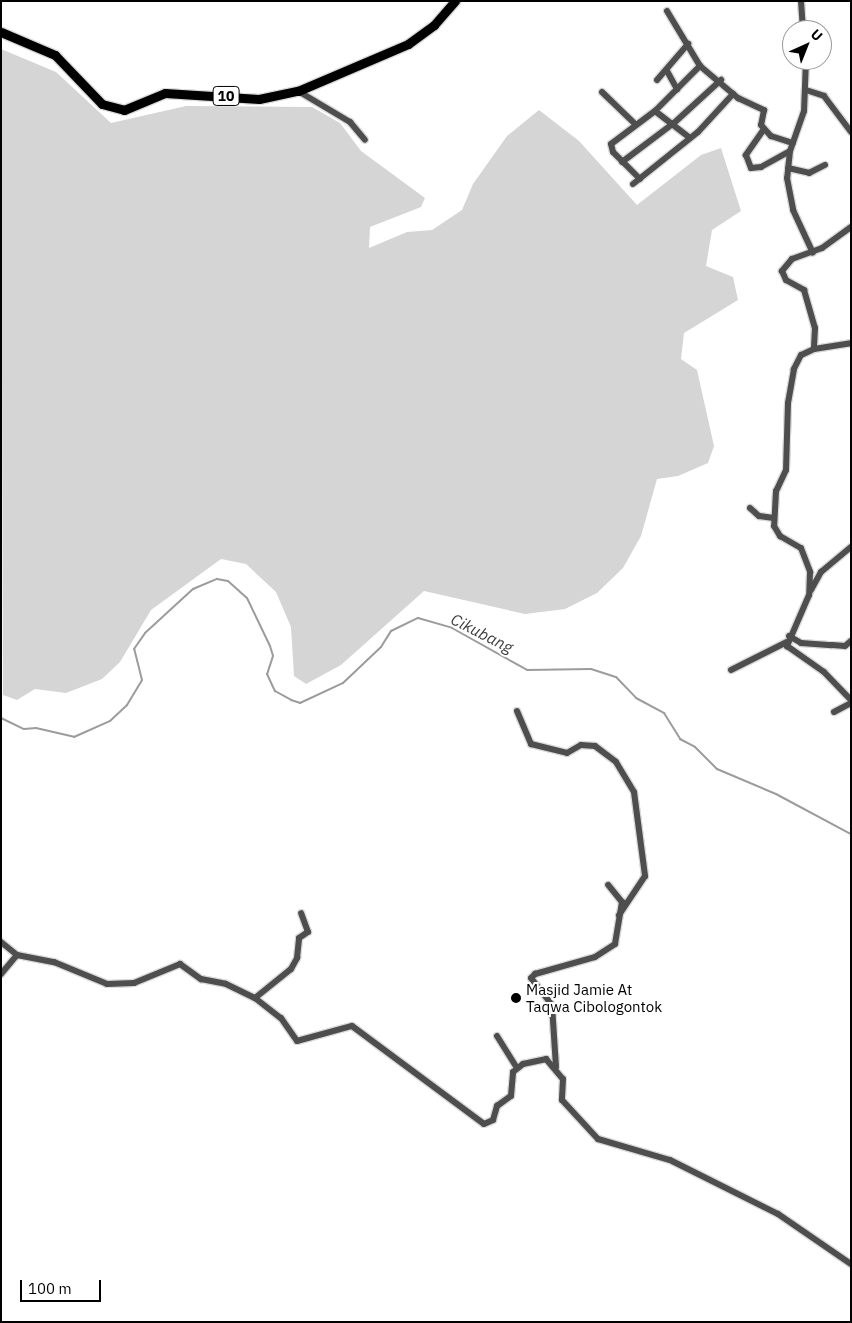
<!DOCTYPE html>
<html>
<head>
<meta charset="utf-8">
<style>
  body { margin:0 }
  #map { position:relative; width:852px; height:1323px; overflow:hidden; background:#fff; font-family:"IBM Plex Sans",sans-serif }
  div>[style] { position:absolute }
  .green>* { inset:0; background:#d5d5d5 }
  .stream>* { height:2px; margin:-1px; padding:0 1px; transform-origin:1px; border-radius:1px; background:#9c9c9c }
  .roads { filter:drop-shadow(1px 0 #dbdbdb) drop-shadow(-1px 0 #dbdbdb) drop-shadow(0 1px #dbdbdb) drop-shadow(0 -1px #dbdbdb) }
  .minor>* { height:6px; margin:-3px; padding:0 3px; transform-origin:3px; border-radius:3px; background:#4e4e4e }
  .highway>* { height:9px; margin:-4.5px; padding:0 4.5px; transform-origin:4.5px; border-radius:4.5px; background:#000 }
  .dots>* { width:14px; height:14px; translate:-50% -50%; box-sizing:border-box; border:2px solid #fff; border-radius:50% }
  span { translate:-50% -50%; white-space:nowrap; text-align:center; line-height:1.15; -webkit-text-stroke:4px #fff; paint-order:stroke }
  .shield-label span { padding:1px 4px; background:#fff; border:1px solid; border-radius:4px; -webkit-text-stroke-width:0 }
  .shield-label { font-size:14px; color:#000; font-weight:700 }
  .poi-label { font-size:15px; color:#000 }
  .left { translate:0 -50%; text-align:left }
  .water-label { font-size:16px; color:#3d3d3d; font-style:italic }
  .frame { position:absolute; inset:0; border:2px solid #000; pointer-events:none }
  .north { position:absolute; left:782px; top:20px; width:50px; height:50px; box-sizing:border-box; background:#fff; border:1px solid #999; border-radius:50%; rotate:44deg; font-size:14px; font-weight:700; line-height:20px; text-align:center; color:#000 }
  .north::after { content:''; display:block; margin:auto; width:18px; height:22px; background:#000; clip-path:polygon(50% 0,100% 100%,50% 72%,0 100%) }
  .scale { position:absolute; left:20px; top:1280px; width:81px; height:22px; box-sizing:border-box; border:2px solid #000; border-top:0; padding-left:6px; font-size:15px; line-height:18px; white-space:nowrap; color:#000; -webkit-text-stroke:4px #fff; paint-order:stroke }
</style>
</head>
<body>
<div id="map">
  <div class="green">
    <div style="clip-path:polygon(1px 49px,56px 72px,111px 123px,186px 106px,312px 107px,340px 123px,361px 151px,425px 198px,421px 207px,370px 227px,369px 248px,407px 232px,432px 230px,462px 210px,473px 184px,507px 136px,539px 110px,579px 141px,637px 205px,701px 155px,721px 148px,741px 211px,712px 230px,706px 266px,733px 277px,738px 300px,684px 333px,681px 359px,697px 370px,714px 446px,708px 463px,678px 476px,657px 479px,641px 536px,623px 568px,597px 593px,565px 609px,525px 614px,424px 591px,341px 665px,306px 684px,294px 676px,291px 627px,276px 592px,246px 564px,221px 559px,151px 610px,120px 662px,102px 679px,66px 693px,35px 689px,17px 700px,3px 695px)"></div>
  </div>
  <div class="stream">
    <div style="left:1px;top:718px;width:25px;rotate:26deg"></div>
    <div style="left:24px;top:729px;width:12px;rotate:-5deg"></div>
    <div style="left:36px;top:728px;width:39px;rotate:13deg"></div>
    <div style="left:74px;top:737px;width:39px;rotate:-24deg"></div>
    <div style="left:110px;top:721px;width:23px;rotate:-43deg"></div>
    <div style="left:127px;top:705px;width:29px;rotate:-59deg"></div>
    <div style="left:142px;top:680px;width:32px;rotate:-104deg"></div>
    <div style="left:134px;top:649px;width:19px;rotate:-55deg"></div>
    <div style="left:145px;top:633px;width:65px;rotate:-42.5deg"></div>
    <div style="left:193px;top:589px;width:26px;rotate:-23deg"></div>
    <div style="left:217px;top:579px;width:11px;rotate:10deg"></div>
    <div style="left:228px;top:581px;width:25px;rotate:42deg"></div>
    <div style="left:247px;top:598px;width:53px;rotate:64.4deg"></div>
    <div style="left:270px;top:646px;width:10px;rotate:73deg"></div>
    <div style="left:273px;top:656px;width:19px;rotate:108deg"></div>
    <div style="left:267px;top:674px;width:19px;rotate:65deg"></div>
    <div style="left:275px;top:691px;width:18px;rotate:29deg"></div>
    <div style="left:291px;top:700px;width:9px;rotate:18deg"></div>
    <div style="left:300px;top:703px;width:47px;rotate:-24.9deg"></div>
    <div style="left:343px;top:683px;width:52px;rotate:-43.5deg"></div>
    <div style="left:381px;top:647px;width:19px;rotate:-58deg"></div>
    <div style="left:391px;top:631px;width:30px;rotate:-26deg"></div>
    <div style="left:418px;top:618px;width:35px;rotate:16deg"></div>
    <div style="left:452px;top:628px;width:86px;rotate:29.2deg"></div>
    <div style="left:527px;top:670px;width:64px;rotate:-0.9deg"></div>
    <div style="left:591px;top:669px;width:26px;rotate:18deg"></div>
    <div style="left:616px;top:677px;width:29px;rotate:46deg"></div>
    <div style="left:636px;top:698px;width:32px;rotate:28deg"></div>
    <div style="left:664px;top:713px;width:31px;rotate:58deg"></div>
    <div style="left:680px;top:739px;width:17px;rotate:28deg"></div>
    <div style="left:695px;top:747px;width:31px;rotate:45deg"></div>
    <div style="left:717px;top:769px;width:64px;rotate:23deg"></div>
    <div style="left:776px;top:794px;width:85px;rotate:28.1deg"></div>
  </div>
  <div class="roads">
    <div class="minor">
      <div style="left:801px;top:1px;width:29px;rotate:86deg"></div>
      <div style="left:667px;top:11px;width:64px;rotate:59deg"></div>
      <div style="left:700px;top:66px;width:50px;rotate:40.1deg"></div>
      <div style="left:738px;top:98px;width:29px;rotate:25deg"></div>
      <div style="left:764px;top:110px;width:15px;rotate:101deg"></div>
      <div style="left:761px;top:125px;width:15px;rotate:48deg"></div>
      <div style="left:771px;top:136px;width:23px;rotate:18deg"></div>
      <div style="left:806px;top:60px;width:51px;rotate:92.2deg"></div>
      <div style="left:804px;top:111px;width:42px;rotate:109.3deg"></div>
      <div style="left:790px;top:151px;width:27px;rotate:96deg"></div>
      <div style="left:787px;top:178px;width:33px;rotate:79deg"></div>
      <div style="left:793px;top:210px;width:47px;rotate:65.1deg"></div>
      <div style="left:667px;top:71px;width:21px;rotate:61deg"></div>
      <div style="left:657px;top:80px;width:48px;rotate:-49.3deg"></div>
      <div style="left:806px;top:90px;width:19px;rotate:18deg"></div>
      <div style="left:824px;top:96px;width:45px;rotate:53.1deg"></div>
      <div style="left:298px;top:91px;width:61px;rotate:30.8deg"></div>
      <div style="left:350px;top:122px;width:23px;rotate:50deg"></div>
      <div style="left:602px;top:92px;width:47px;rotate:44.1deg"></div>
      <div style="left:655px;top:111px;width:44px;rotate:37.6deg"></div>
      <div style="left:764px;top:129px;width:32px;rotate:125deg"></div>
      <div style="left:746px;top:155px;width:14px;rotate:69deg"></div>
      <div style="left:751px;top:168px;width:10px;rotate:-6deg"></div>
      <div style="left:761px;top:167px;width:33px;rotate:-29deg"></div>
      <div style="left:622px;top:162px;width:65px;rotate:-36.9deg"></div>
      <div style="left:674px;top:123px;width:64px;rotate:-42.5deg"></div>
      <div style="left:788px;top:168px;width:22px;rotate:13deg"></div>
      <div style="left:809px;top:173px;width:18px;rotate:-27deg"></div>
      <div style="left:640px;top:179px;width:38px;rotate:-135deg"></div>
      <div style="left:613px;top:152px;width:8px;rotate:-104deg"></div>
      <div style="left:611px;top:144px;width:55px;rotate:-36.9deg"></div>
      <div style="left:655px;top:111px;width:64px;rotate:-45deg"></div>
      <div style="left:633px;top:184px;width:83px;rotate:-38.7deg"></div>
      <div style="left:698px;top:132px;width:52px;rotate:-47.4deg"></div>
      <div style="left:851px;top:227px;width:36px;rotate:144deg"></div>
      <div style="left:822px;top:248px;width:32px;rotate:160deg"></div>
      <div style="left:792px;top:259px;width:16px;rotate:130deg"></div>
      <div style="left:782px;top:271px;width:10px;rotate:66deg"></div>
      <div style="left:786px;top:280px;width:21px;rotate:29deg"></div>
      <div style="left:804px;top:290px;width:40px;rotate:74deg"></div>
      <div style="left:815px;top:328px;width:21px;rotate:93deg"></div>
      <div style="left:814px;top:349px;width:14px;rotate:155deg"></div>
      <div style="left:801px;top:355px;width:16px;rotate:117deg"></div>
      <div style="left:794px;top:369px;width:35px;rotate:100deg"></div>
      <div style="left:788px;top:403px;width:67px;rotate:91.7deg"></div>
      <div style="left:786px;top:470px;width:23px;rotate:115deg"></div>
      <div style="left:776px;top:491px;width:35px;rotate:93deg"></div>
      <div style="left:774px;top:526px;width:12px;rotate:59deg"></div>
      <div style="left:780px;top:536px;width:24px;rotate:30deg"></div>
      <div style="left:801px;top:548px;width:26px;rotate:69deg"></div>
      <div style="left:810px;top:572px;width:23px;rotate:92deg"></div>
      <div style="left:809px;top:595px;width:56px;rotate:113.3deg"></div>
      <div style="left:787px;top:646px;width:45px;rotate:35.1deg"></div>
      <div style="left:824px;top:672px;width:39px;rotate:46deg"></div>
      <div style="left:814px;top:349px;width:37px;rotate:-9deg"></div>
      <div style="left:750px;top:508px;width:12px;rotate:42deg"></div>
      <div style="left:759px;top:516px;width:15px;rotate:8deg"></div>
      <div style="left:811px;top:590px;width:21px;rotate:-61deg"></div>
      <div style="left:821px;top:572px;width:39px;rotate:-40deg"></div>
      <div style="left:789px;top:636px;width:14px;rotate:30deg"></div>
      <div style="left:801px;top:643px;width:31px;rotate:4deg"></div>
      <div style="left:832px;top:645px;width:13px;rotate:4deg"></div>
      <div style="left:845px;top:646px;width:8px;rotate:-40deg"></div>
      <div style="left:731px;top:670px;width:63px;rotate:-26.6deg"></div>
      <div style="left:517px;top:711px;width:36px;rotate:67deg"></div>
      <div style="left:531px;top:744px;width:37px;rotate:14deg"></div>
      <div style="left:567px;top:753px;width:16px;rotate:-30deg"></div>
      <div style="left:581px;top:745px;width:14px;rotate:4deg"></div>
      <div style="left:595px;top:746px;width:26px;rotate:37deg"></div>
      <div style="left:616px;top:762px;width:35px;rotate:59deg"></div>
      <div style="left:634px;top:792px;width:85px;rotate:82.5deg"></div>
      <div style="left:645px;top:876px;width:47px;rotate:123.7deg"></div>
      <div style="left:834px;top:712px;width:19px;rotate:-28deg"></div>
      <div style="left:1px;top:942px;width:21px;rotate:39deg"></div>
      <div style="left:17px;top:955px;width:38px;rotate:11deg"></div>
      <div style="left:54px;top:962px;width:57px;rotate:22.5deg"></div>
      <div style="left:107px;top:984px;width:27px;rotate:-2deg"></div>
      <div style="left:134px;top:983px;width:50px;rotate:-22.4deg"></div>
      <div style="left:180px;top:964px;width:26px;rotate:36deg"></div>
      <div style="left:201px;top:979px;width:25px;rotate:11deg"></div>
      <div style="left:226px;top:984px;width:32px;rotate:26deg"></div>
      <div style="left:255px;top:998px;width:33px;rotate:38deg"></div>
      <div style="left:281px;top:1018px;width:28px;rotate:55deg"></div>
      <div style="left:297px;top:1041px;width:57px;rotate:-15.3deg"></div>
      <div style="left:352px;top:1026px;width:164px;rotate:36.6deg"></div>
      <div style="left:484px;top:1124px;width:10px;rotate:-24deg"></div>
      <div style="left:493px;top:1120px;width:15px;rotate:-74deg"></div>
      <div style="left:497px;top:1106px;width:17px;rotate:-36deg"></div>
      <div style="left:511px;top:1096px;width:24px;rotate:-85deg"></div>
      <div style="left:513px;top:1072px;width:13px;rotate:-39deg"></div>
      <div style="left:523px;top:1064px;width:24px;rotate:-12deg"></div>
      <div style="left:546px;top:1059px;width:26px;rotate:50deg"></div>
      <div style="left:563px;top:1079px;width:21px;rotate:93deg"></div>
      <div style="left:562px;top:1100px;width:53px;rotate:47.3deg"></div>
      <div style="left:598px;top:1139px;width:75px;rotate:16.3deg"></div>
      <div style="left:670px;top:1160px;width:121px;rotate:26.6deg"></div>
      <div style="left:778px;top:1214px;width:88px;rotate:34.4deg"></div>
      <div style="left:1px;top:974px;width:25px;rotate:-50deg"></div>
      <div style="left:255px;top:998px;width:46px;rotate:-38.9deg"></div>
      <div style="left:291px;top:969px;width:13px;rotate:-61deg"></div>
      <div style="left:297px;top:958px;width:20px;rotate:-84deg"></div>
      <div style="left:299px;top:938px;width:11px;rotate:-34deg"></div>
      <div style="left:308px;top:932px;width:20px;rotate:-110deg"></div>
      <div style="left:497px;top:1036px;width:38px;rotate:58deg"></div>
      <div style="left:556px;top:1067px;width:62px;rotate:-93.7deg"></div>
      <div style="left:552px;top:1005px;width:34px;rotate:-128deg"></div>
      <div style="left:531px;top:978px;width:6px;rotate:-45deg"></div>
      <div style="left:535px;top:974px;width:62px;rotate:-15.8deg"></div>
      <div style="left:595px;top:957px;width:24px;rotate:-33deg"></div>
      <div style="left:615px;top:944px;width:43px;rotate:-80.5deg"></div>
      <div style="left:622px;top:902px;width:22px;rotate:-129deg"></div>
    </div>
    <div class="highway">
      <div style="left:1px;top:32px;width:59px;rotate:23.1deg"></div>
      <div style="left:55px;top:55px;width:68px;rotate:46.2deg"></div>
      <div style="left:102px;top:104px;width:23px;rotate:15deg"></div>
      <div style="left:124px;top:110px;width:44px;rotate:-22.5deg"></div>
      <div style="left:165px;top:93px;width:94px;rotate:3.7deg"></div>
      <div style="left:259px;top:99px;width:40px;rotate:-12deg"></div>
      <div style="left:298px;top:91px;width:120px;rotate:-23.1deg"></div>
      <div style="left:408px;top:44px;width:32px;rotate:-36deg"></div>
      <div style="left:434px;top:25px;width:32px;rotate:-49deg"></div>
    </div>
  </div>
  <div class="dots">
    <div style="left:516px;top:998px;background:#000"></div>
  </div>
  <div class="shield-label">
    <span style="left:226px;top:96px">10</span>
  </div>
  <div class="poi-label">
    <span class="left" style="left:526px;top:998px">Masjid Jamie At<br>Taqwa Cibologontok</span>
  </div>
  <div class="water-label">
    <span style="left:482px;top:633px;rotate:27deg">Cikubang</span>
  </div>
  <div class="frame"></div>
  <div class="north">U</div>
  <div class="scale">100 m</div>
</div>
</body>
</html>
